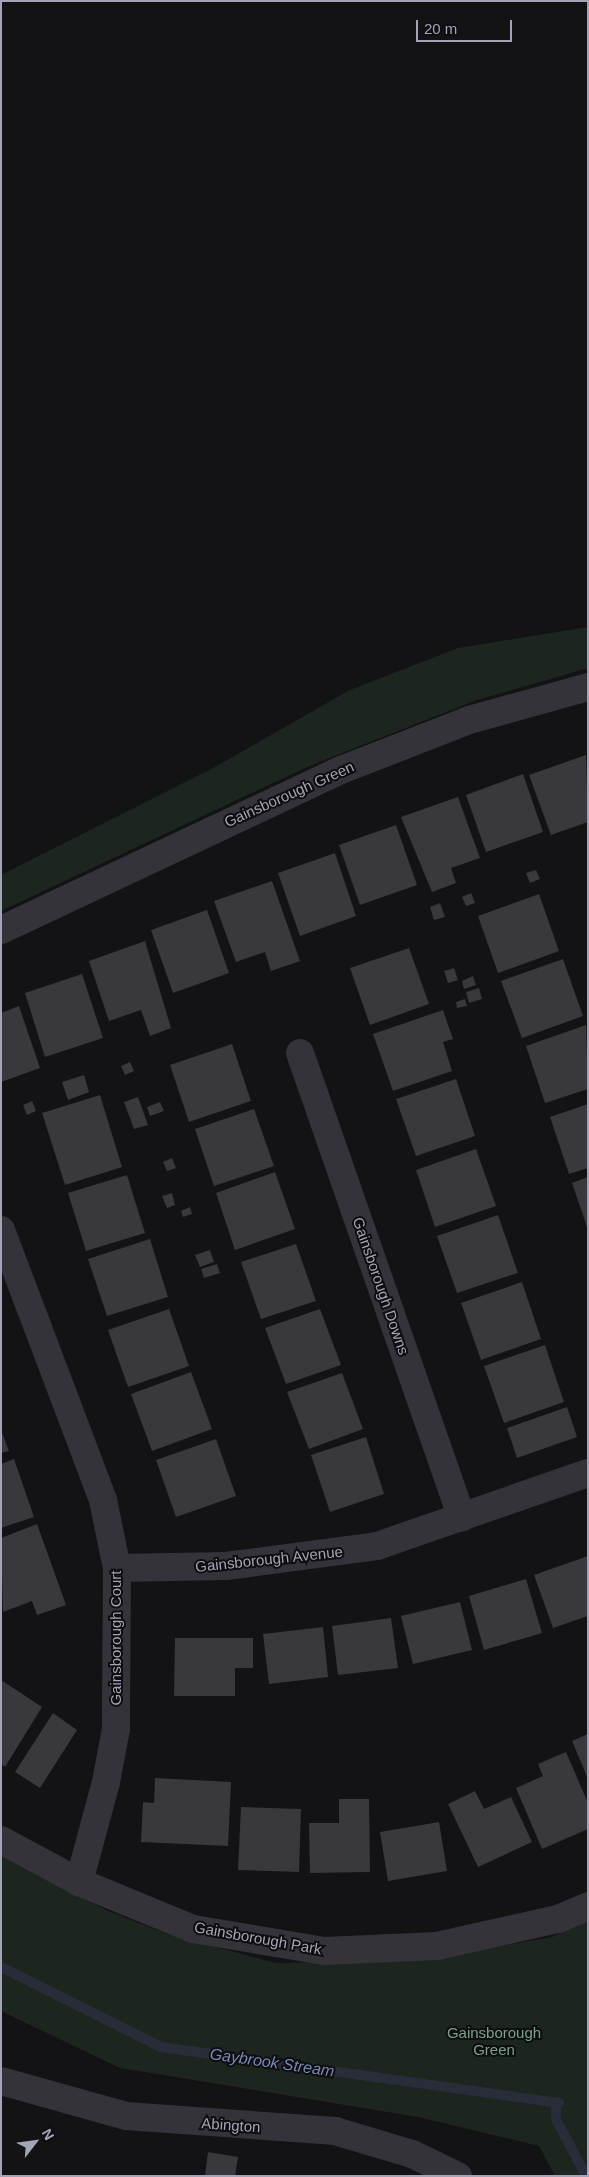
<!DOCTYPE html>
<html>
<head>
<meta charset="utf-8">
<style>
  body { margin:0 }
  #map { position:relative; width:589px; height:2177px; overflow:hidden; background:#131315; font-family:Helvetica,sans-serif }
  div>[style] { position:absolute }
  .green>* { inset:0; background:#1d251f }
  .stream>* { height:10px; margin:-5px; padding:0 5px; transform-origin:5px; border-radius:5px; background:#282d39 }
  .building>* { inset:0; background:#38383d }
  .street>* { height:28px; margin:-14px; padding:0 14px; transform-origin:14px; border-radius:14px; background:#34333a }
  span { translate:-50% -50%; white-space:nowrap; text-align:center; line-height:1.15; -webkit-text-stroke:4px #0e0e10; paint-order:stroke }
  .street-label { font-size:15px; color:#a3a4b6 }
  .park-label { font-size:15px; color:#78a385 }
  .water-label { font-size:16px; color:#7789b4; font-style:italic }
  .frame { position:absolute; inset:0; border:2px solid #a3a4b6; pointer-events:none }
  .north { position:absolute; left:10px; top:2117px; width:50px; height:50px; -webkit-text-stroke:4px #0e0e10; paint-order:stroke; rotate:60deg; font-size:14px; font-weight:700; line-height:20px; text-align:center; color:#a3a4b6 }
  .north::after { content:''; display:block; margin:auto; width:18px; height:22px; background:#a3a4b6; clip-path:polygon(50% 0,100% 100%,50% 72%,0 100%) }
  .scale { position:absolute; left:416px; top:20px; width:96px; height:22px; box-sizing:border-box; border:2px solid #a3a4b6; border-top:0; padding-left:6px; font-size:15px; line-height:18px; white-space:nowrap; color:#a3a4b6; -webkit-text-stroke:4px #0e0e10; paint-order:stroke }
</style>
</head>
<body>
<div id="map">
  <div class="green">
    <div style="clip-path:polygon(588px 627px,588px 668px,474px 701px,307px 767px,1px 911px,1px 875px,217px 766px,350px 690px,458px 648px)"></div>
    <div style="clip-path:polygon(1px 1855px,106px 1910px,167px 1934px,276px 1963px,423px 1960px,552px 1937px,588px 1920px,588px 2176px,555px 2176px,539px 2146px,418px 2117px,120px 2068px,1px 2011px)"></div>
  </div>
  <div class="stream">
    <div style="left:1px;top:1967px;width:179px;rotate:26.6deg"></div>
    <div style="left:161px;top:2047px;width:402px;rotate:8deg"></div>
    <div style="left:556px;top:2102px;width:17px;rotate:90deg"></div>
    <div style="left:556px;top:2119px;width:64px;rotate:62.2deg"></div>
  </div>
  <div class="building">
    <div style="clip-path:polygon(586px 755px,588px 822px,551px 835px,529px 775px)"></div>
    <div style="clip-path:polygon(523px 774px,543px 832px,486px 852px,466px 795px)"></div>
    <div style="clip-path:polygon(458px 797px,480px 858px,451px 868px,456px 883px,432px 892px,401px 817px)"></div>
    <div style="clip-path:polygon(396px 825px,417px 885px,360px 905px,339px 845px)"></div>
    <div style="clip-path:polygon(335px 853px,356px 916px,300px 936px,278px 873px)"></div>
    <div style="clip-path:polygon(536px 870px,540px 879px,530px 883px,526px 873px)"></div>
    <div style="clip-path:polygon(272px 881px,300px 961px,271px 971px,265px 952px,236px 962px,214px 901px)"></div>
    <div style="clip-path:polygon(471px 893px,475px 903px,466px 906px,462px 897px)"></div>
    <div style="clip-path:polygon(539px 894px,559px 951px,498px 973px,478px 916px)"></div>
    <div style="clip-path:polygon(440px 903px,445px 917px,434px 920px,430px 907px)"></div>
    <div style="clip-path:polygon(207px 910px,229px 973px,173px 993px,151px 930px)"></div>
    <div style="clip-path:polygon(145px 941px,171px 1028px,150px 1036px,141px 1010px,109px 1021px,89px 961px)"></div>
    <div style="clip-path:polygon(409px 948px,429px 1004px,370px 1025px,350px 968px)"></div>
    <div style="clip-path:polygon(563px 959px,583px 1016px,522px 1038px,501px 981px)"></div>
    <div style="clip-path:polygon(454px 968px,458px 980px,448px 983px,444px 971px)"></div>
    <div style="clip-path:polygon(82px 974px,103px 1038px,45px 1057px,25px 993px)"></div>
    <div style="clip-path:polygon(473px 976px,476px 985px,464px 989px,462px 981px)"></div>
    <div style="clip-path:polygon(479px 988px,482px 999px,469px 1003px,466px 992px)"></div>
    <div style="clip-path:polygon(465px 999px,467px 1006px,457px 1008px,456px 1002px)"></div>
    <div style="clip-path:polygon(19px 1006px,40px 1068px,1px 1082px,1px 1013px)"></div>
    <div style="clip-path:polygon(443px 1010px,453px 1039px,443px 1042px,452px 1071px,393px 1091px,373px 1034px)"></div>
    <div style="clip-path:polygon(586px 1025px,588px 1089px,545px 1103px,526px 1046px)"></div>
    <div style="clip-path:polygon(232px 1044px,251px 1101px,189px 1122px,170px 1065px)"></div>
    <div style="clip-path:polygon(130px 1062px,134px 1071px,125px 1075px,121px 1066px)"></div>
    <div style="clip-path:polygon(84px 1075px,89px 1092px,68px 1100px,62px 1082px)"></div>
    <div style="clip-path:polygon(456px 1079px,475px 1136px,416px 1156px,396px 1099px)"></div>
    <div style="clip-path:polygon(100px 1095px,122px 1167px,65px 1185px,42px 1113px)"></div>
    <div style="clip-path:polygon(138px 1097px,148px 1125px,134px 1129px,124px 1102px)"></div>
    <div style="clip-path:polygon(32px 1101px,36px 1111px,27px 1115px,23px 1105px)"></div>
    <div style="clip-path:polygon(160px 1102px,164px 1111px,150px 1116px,147px 1107px)"></div>
    <div style="clip-path:polygon(588px 1104px,588px 1168px,569px 1174px,550px 1117px)"></div>
    <div style="clip-path:polygon(254px 1109px,274px 1166px,214px 1186px,195px 1129px)"></div>
    <div style="clip-path:polygon(476px 1149px,496px 1206px,435px 1227px,416px 1170px)"></div>
    <div style="clip-path:polygon(172px 1158px,176px 1168px,167px 1171px,163px 1162px)"></div>
    <div style="clip-path:polygon(275px 1172px,295px 1229px,235px 1250px,216px 1193px)"></div>
    <div style="clip-path:polygon(127px 1175px,145px 1233px,86px 1251px,68px 1193px)"></div>
    <div style="clip-path:polygon(588px 1177px,588px 1227px,587px 1227px,572px 1183px)"></div>
    <div style="clip-path:polygon(172px 1193px,175px 1205px,167px 1208px,162px 1196px)"></div>
    <div style="clip-path:polygon(190px 1207px,192px 1214px,183px 1217px,181px 1211px)"></div>
    <div style="clip-path:polygon(498px 1215px,518px 1273px,457px 1293px,437px 1236px)"></div>
    <div style="clip-path:polygon(150px 1239px,168px 1297px,107px 1316px,88px 1259px)"></div>
    <div style="clip-path:polygon(296px 1244px,316px 1301px,261px 1319px,241px 1262px)"></div>
    <div style="clip-path:polygon(210px 1250px,214px 1262px,200px 1267px,195px 1255px)"></div>
    <div style="clip-path:polygon(217px 1264px,220px 1273px,204px 1278px,201px 1269px)"></div>
    <div style="clip-path:polygon(522px 1282px,541px 1339px,481px 1360px,461px 1303px)"></div>
    <div style="clip-path:polygon(169px 1309px,189px 1366px,128px 1387px,108px 1330px)"></div>
    <div style="clip-path:polygon(320px 1309px,341px 1365px,286px 1384px,265px 1328px)"></div>
    <div style="clip-path:polygon(545px 1345px,564px 1402px,504px 1423px,484px 1366px)"></div>
    <div style="clip-path:polygon(191px 1372px,212px 1429px,152px 1451px,131px 1394px)"></div>
    <div style="clip-path:polygon(342px 1373px,363px 1429px,309px 1449px,287px 1392px)"></div>
    <div style="clip-path:polygon(567px 1407px,577px 1437px,517px 1458px,507px 1428px)"></div>
    <div style="clip-path:polygon(1px 1430px,9px 1451px,1px 1453px)"></div>
    <div style="clip-path:polygon(366px 1437px,384px 1494px,330px 1512px,311px 1455px)"></div>
    <div style="clip-path:polygon(216px 1439px,236px 1496px,176px 1517px,156px 1460px)"></div>
    <div style="clip-path:polygon(14px 1459px,34px 1517px,1px 1528px,1px 1464px)"></div>
    <div style="clip-path:polygon(37px 1524px,66px 1605px,37px 1615px,32px 1601px,3px 1612px,1px 1538px)"></div>
    <div style="clip-path:polygon(588px 1556px,588px 1616px,553px 1628px,534px 1575px)"></div>
    <div style="clip-path:polygon(526px 1579px,542px 1633px,484px 1650px,469px 1596px)"></div>
    <div style="clip-path:polygon(460px 1602px,472px 1650px,413px 1664px,401px 1616px)"></div>
    <div style="clip-path:polygon(391px 1618px,398px 1668px,338px 1675px,332px 1626px)"></div>
    <div style="clip-path:polygon(323px 1627px,328px 1677px,269px 1684px,263px 1634px)"></div>
    <div style="clip-path:polygon(175px 1638px,253px 1638px,253px 1668px,235px 1668px,235px 1696px,174px 1696px)"></div>
    <div style="clip-path:polygon(1px 1680px,42px 1707px,5px 1767px,1px 1764px)"></div>
    <div style="clip-path:polygon(53px 1713px,77px 1730px,40px 1788px,15px 1772px)"></div>
    <div style="clip-path:polygon(588px 1734px,588px 1779px,572px 1741px)"></div>
    <div style="clip-path:polygon(566px 1752px,588px 1803px,588px 1829px,542px 1849px,516px 1788px,543px 1776px,538px 1764px)"></div>
    <div style="clip-path:polygon(155px 1778px,231px 1782px,228px 1846px,141px 1842px,143px 1802px,154px 1803px)"></div>
    <div style="clip-path:polygon(475px 1791px,484px 1809px,511px 1797px,532px 1842px,478px 1867px,448px 1804px)"></div>
    <div style="clip-path:polygon(339px 1799px,369px 1799px,370px 1872px,310px 1873px,309px 1823px,339px 1823px)"></div>
    <div style="clip-path:polygon(241px 1807px,301px 1809px,299px 1872px,238px 1870px)"></div>
    <div style="clip-path:polygon(439px 1822px,447px 1871px,388px 1881px,380px 1832px)"></div>
    <div style="clip-path:polygon(208px 2152px,238px 2157px,235px 2176px,205px 2176px)"></div>
  </div>
  <div class="street">
    <div style="left:1px;top:930px;width:376px;rotate:-25.2deg"></div>
    <div style="left:341px;top:770px;width:137px;rotate:-21.3deg"></div>
    <div style="left:469px;top:720px;width:123px;rotate:-15.5deg"></div>
    <div style="left:300px;top:1053px;width:492px;rotate:70.8deg"></div>
    <div style="left:1px;top:1230px;width:289px;rotate:69.3deg"></div>
    <div style="left:103px;top:1500px;width:69px;rotate:78.4deg"></div>
    <div style="left:117px;top:1568px;width:161px;rotate:90.4deg"></div>
    <div style="left:116px;top:1729px;width:54px;rotate:100.7deg"></div>
    <div style="left:106px;top:1782px;width:104px;rotate:105.1deg"></div>
    <div style="left:117px;top:1568px;width:109px;rotate:-1.1deg"></div>
    <div style="left:226px;top:1566px;width:152px;rotate:-7.5deg"></div>
    <div style="left:377px;top:1546px;width:223px;rotate:-19.1deg"></div>
    <div style="left:1px;top:1840px;width:89px;rotate:28.3deg"></div>
    <div style="left:79px;top:1882px;width:123px;rotate:22.4deg"></div>
    <div style="left:193px;top:1929px;width:133px;rotate:9.5deg"></div>
    <div style="left:324px;top:1951px;width:113px;rotate:-2.5deg"></div>
    <div style="left:437px;top:1946px;width:124px;rotate:-12.6deg"></div>
    <div style="left:558px;top:1919px;width:33px;rotate:-23deg"></div>
    <div style="left:1px;top:2081px;width:130px;rotate:15.6deg"></div>
    <div style="left:126px;top:2116px;width:210px;rotate:4.1deg"></div>
    <div style="left:335px;top:2131px;width:80px;rotate:16.6deg"></div>
    <div style="left:412px;top:2154px;width:51px;rotate:25.6deg"></div>
  </div>
  <div class="street-label">
    <span style="left:289px;top:794px;rotate:-24deg">Gainsborough Green</span>
    <span style="left:381px;top:1286px;rotate:71deg">Gainsborough Downs</span>
    <span style="left:269px;top:1559px;rotate:-6deg">Gainsborough Avenue</span>
    <span style="left:116px;top:1638px;rotate:-90deg">Gainsborough Court</span>
    <span style="left:258px;top:1938px;rotate:10deg">Gainsborough Park</span>
    <span style="left:231px;top:2125px;rotate:4deg">Abington</span>
  </div>
  <div class="park-label">
    <span style="left:494px;top:2041px">Gainsborough<br>Green</span>
  </div>
  <div class="water-label">
    <span style="left:272px;top:2063px;rotate:8deg">Gaybrook Stream</span>
  </div>
  <div class="frame"></div>
  <div class="north">N</div>
  <div class="scale">20 m</div>
</div>
</body>
</html>
